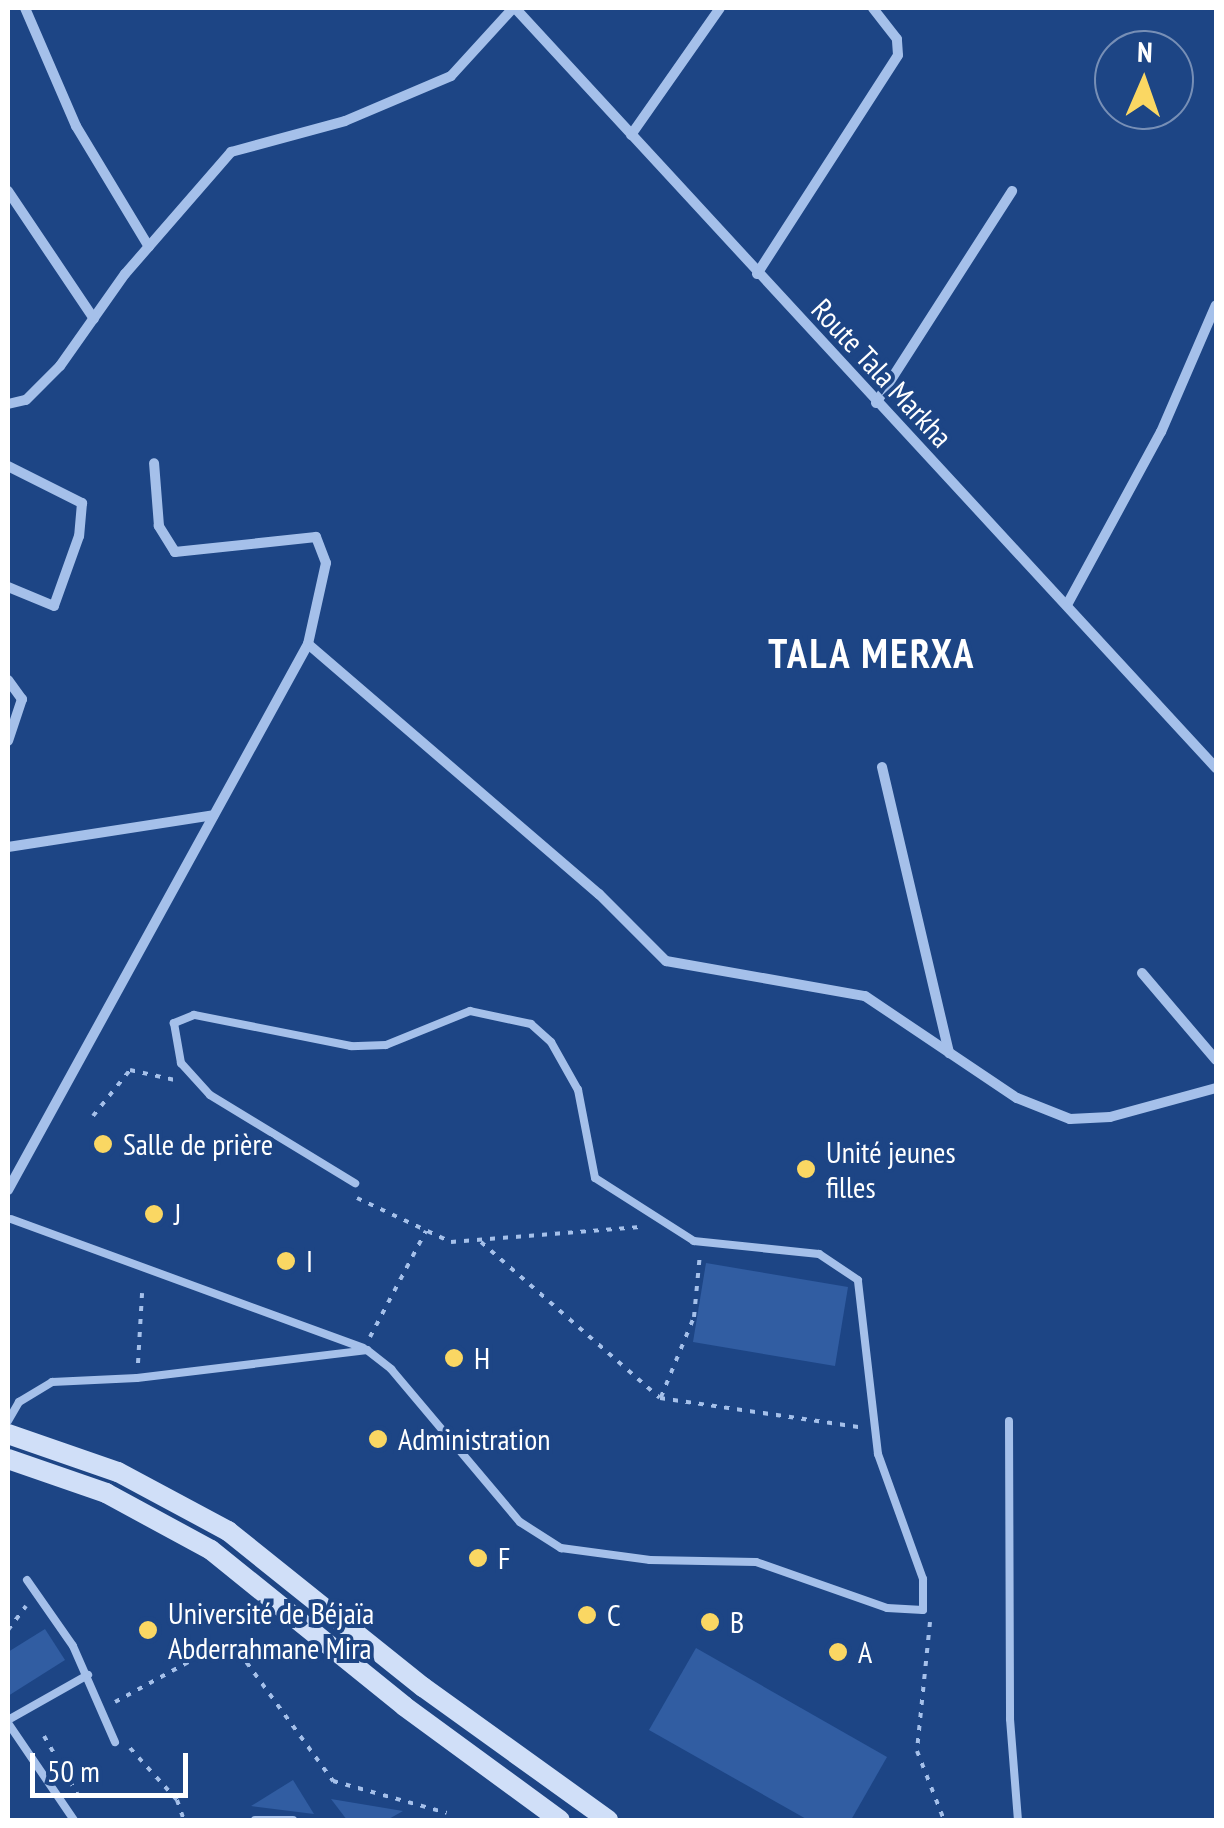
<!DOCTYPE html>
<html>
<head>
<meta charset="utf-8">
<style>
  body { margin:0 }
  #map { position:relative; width:1224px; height:1828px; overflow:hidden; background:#1d4585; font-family:"PT Sans Narrow",sans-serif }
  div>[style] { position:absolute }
  .green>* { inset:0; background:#315da2 }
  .path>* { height:4px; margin-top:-2px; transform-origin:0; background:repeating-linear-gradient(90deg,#a5c0ea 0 5px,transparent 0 13px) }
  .lane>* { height:8px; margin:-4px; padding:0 4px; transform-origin:4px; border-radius:4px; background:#a5c0ea }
  .street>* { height:10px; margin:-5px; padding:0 5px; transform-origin:5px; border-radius:5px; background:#a5c0ea }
  .secondary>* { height:20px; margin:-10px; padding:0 10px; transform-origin:10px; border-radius:10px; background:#d0dff8 }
  .dots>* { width:28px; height:28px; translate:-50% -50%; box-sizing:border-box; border:5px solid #1d4585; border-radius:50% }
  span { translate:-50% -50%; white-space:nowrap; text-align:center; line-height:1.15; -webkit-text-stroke:8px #1d4585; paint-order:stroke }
  .street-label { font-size:30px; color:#fff }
  .poi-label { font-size:30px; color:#fff }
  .left { translate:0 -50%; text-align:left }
  .district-label { font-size:40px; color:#fff; font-weight:700; letter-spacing:2.5px }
  .frame { position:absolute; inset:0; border:10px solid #fff; pointer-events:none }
  .north { position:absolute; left:1094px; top:30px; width:100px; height:100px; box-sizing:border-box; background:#1d4585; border:2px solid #778fb6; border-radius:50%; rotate:2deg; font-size:28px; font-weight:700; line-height:40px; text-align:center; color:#fff }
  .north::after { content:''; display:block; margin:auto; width:35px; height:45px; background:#fad763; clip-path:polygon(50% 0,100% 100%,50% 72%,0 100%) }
  .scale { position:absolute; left:30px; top:1753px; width:158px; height:45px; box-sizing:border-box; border:5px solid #fff; border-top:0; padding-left:12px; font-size:30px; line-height:35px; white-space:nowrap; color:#fff; -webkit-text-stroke:8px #1d4585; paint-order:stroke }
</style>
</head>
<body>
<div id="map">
  <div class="green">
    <div style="clip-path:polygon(706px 1263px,848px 1287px,835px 1366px,693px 1342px)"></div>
    <div style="clip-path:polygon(45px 1629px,65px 1660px,8px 1696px,8px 1652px)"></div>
    <div style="clip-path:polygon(696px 1648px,887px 1757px,851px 1820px,808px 1820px,649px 1730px)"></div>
    <div style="clip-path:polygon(293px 1780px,314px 1814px,251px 1806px)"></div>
    <div style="clip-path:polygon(331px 1799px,403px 1811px,387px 1820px,347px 1820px)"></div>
  </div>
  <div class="path">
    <div style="left:93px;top:1116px;width:59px;rotate:-51.2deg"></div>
    <div style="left:130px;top:1070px;width:46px;rotate:12.5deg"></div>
    <div style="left:357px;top:1198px;width:104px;rotate:25.1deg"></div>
    <div style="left:451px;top:1242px;width:193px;rotate:-4.5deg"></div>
    <div style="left:481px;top:1242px;width:237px;rotate:41.1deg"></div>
    <div style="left:660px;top:1398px;width:202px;rotate:8.3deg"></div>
    <div style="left:370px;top:1337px;width:120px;rotate:-62.2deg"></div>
    <div style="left:138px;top:1363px;width:70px;rotate:-86.7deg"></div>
    <div style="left:661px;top:1397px;width:87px;rotate:-67.6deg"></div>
    <div style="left:694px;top:1317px;width:63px;rotate:-84.6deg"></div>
    <div style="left:930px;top:1622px;width:130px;rotate:95.8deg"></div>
    <div style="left:917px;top:1751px;width:74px;rotate:68.6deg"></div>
    <div style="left:8px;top:1630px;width:30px;rotate:-53deg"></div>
    <div style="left:115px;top:1702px;width:123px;rotate:-28.6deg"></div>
    <div style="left:223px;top:1643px;width:18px;rotate:29deg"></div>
    <div style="left:239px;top:1652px;width:160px;rotate:53.9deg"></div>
    <div style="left:333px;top:1781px;width:118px;rotate:15.7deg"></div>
    <div style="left:44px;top:1736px;width:76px;rotate:60.1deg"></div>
    <div style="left:130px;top:1748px;width:70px;rotate:47.9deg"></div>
    <div style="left:177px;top:1800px;width:21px;rotate:71deg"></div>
  </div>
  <div class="lane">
    <div style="left:11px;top:1219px;width:375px;rotate:20.1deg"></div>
    <div style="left:8px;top:1421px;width:22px;rotate:-60deg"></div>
    <div style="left:19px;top:1402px;width:39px;rotate:-31deg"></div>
    <div style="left:52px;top:1382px;width:85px;rotate:-2.7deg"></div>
    <div style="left:137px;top:1378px;width:232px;rotate:-6.9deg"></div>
    <div style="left:367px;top:1350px;width:31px;rotate:38deg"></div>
    <div style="left:391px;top:1369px;width:200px;rotate:49.9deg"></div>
    <div style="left:520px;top:1522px;width:49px;rotate:32.4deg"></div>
    <div style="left:561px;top:1548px;width:90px;rotate:7.7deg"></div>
    <div style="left:650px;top:1560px;width:106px;rotate:1.1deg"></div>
    <div style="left:756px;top:1562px;width:139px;rotate:19.3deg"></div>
    <div style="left:887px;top:1608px;width:36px;rotate:3deg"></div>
    <div style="left:923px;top:1610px;width:31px;rotate:-90deg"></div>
    <div style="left:923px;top:1579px;width:133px;rotate:-109.8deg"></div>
    <div style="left:878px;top:1454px;width:175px;rotate:-96.6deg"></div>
    <div style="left:858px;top:1280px;width:47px;rotate:-146.3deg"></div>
    <div style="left:819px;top:1254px;width:126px;rotate:-174.1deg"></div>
    <div style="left:694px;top:1241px;width:117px;rotate:-147.5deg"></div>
    <div style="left:595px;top:1178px;width:90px;rotate:-100.9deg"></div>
    <div style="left:578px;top:1090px;width:55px;rotate:-119.4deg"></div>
    <div style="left:551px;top:1042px;width:27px;rotate:-138deg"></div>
    <div style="left:531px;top:1024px;width:62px;rotate:-168deg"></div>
    <div style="left:470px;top:1011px;width:91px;rotate:158deg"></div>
    <div style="left:386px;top:1045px;width:35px;rotate:178deg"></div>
    <div style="left:351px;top:1046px;width:160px;rotate:-168.8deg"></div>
    <div style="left:194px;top:1015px;width:22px;rotate:158deg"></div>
    <div style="left:174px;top:1023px;width:41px;rotate:80.1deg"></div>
    <div style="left:181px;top:1063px;width:43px;rotate:47.8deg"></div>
    <div style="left:210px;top:1095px;width:170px;rotate:31.3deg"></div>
    <div style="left:1009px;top:1421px;width:298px;rotate:89.8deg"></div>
    <div style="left:1010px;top:1719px;width:101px;rotate:85.5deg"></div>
    <div style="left:27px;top:1580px;width:80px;rotate:55.1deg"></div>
    <div style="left:73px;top:1646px;width:105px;rotate:66.4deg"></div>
    <div style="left:8px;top:1720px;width:92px;rotate:-29.4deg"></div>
    <div style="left:8px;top:1723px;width:117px;rotate:55.8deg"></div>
    <div style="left:255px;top:1820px;width:38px"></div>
  </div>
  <div class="street">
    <div style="left:25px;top:8px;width:129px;rotate:66.6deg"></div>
    <div style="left:76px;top:126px;width:141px;rotate:58.9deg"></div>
    <div style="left:515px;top:8px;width:1034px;rotate:47.31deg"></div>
    <div style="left:631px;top:135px;width:155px;rotate:-55deg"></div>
    <div style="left:8px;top:191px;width:154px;rotate:56.1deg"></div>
    <div style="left:757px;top:274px;width:260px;rotate:-57.2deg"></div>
    <div style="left:898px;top:55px;width:16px;rotate:-94deg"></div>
    <div style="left:897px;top:39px;width:39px;rotate:-128deg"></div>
    <div style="left:876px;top:403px;width:252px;rotate:-57.3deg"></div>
    <div style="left:8px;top:404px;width:18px;rotate:-13deg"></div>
    <div style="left:26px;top:400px;width:48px;rotate:-45deg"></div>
    <div style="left:60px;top:366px;width:113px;rotate:-54.8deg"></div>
    <div style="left:125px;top:274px;width:162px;rotate:-49deg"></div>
    <div style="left:231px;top:152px;width:118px;rotate:-15.2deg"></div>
    <div style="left:345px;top:121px;width:115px;rotate:-23deg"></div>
    <div style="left:451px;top:76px;width:92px;rotate:-47.6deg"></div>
    <div style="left:8px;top:466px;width:83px;rotate:26.6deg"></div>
    <div style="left:82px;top:503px;width:33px;rotate:95deg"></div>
    <div style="left:79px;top:536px;width:74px;rotate:109.7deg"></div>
    <div style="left:54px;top:606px;width:50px;rotate:-157.6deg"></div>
    <div style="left:1068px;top:603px;width:195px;rotate:-61.5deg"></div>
    <div style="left:1161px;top:432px;width:138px;rotate:-66.6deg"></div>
    <div style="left:308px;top:644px;width:384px;rotate:40.7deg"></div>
    <div style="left:599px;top:894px;width:95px;rotate:45deg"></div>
    <div style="left:666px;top:961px;width:202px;rotate:10deg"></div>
    <div style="left:865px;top:996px;width:183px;rotate:33.9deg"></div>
    <div style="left:1017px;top:1098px;width:57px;rotate:21.6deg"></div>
    <div style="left:1070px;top:1119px;width:40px;rotate:-2.9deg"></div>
    <div style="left:1110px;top:1117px;width:110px;rotate:-15.3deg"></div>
    <div style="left:8px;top:680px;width:24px;rotate:54deg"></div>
    <div style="left:22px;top:699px;width:44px;rotate:108.4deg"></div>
    <div style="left:882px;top:767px;width:294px;rotate:76.8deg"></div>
    <div style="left:8px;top:847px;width:208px;rotate:-8.8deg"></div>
    <div style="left:1142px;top:973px;width:114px;rotate:49.6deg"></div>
    <div style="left:8px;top:1190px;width:623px;rotate:-61.21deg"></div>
    <div style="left:308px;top:644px;width:83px;rotate:-77.5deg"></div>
    <div style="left:326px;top:563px;width:28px;rotate:-111deg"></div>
    <div style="left:316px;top:537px;width:142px;rotate:173.9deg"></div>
    <div style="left:175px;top:552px;width:31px;rotate:-122deg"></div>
    <div style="left:159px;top:526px;width:63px;rotate:-94.5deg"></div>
  </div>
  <div class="secondary">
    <div style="left:8px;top:1434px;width:116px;rotate:19.1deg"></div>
    <div style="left:118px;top:1472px;width:125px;rotate:28.2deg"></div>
    <div style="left:228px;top:1531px;width:250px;rotate:38.7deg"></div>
    <div style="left:423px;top:1687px;width:228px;rotate:35.7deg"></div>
    <div style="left:8px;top:1459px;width:104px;rotate:19.1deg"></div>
    <div style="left:106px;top:1493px;width:119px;rotate:28.5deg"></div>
    <div style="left:211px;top:1550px;width:248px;rotate:38.9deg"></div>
    <div style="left:404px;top:1706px;width:193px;rotate:36.2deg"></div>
  </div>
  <div class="dots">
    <div style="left:103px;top:1144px;background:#fad763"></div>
    <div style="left:806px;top:1169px;background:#fad763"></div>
    <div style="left:154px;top:1214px;background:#fad763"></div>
    <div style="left:286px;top:1261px;background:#fad763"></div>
    <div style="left:454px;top:1358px;background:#fad763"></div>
    <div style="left:378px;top:1439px;background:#fad763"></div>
    <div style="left:478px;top:1558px;background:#fad763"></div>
    <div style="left:587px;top:1615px;background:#fad763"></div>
    <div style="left:710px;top:1622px;background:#fad763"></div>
    <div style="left:148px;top:1630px;background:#fad763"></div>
    <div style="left:838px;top:1652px;background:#fad763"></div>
  </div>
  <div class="street-label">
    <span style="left:882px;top:373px;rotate:47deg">Route Tala Markha</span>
  </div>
  <div class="poi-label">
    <span class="left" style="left:123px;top:1144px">Salle de prière</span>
    <span class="left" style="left:826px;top:1169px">Unité jeunes<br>filles</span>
    <span class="left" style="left:174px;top:1214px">J</span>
    <span class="left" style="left:306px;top:1261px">I</span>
    <span class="left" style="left:474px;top:1358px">H</span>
    <span class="left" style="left:398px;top:1439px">Administration</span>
    <span class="left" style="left:498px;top:1558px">F</span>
    <span class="left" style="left:168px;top:1630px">Université de Béjaïa<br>Abderrahmane Mira</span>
    <span class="left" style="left:607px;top:1615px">C</span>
    <span class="left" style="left:730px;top:1622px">B</span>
    <span class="left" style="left:858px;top:1652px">A</span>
  </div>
  <div class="district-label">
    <span style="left:872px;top:653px">TALA MERXA</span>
  </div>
  <div class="frame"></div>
  <div class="north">N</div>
  <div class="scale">50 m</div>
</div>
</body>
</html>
